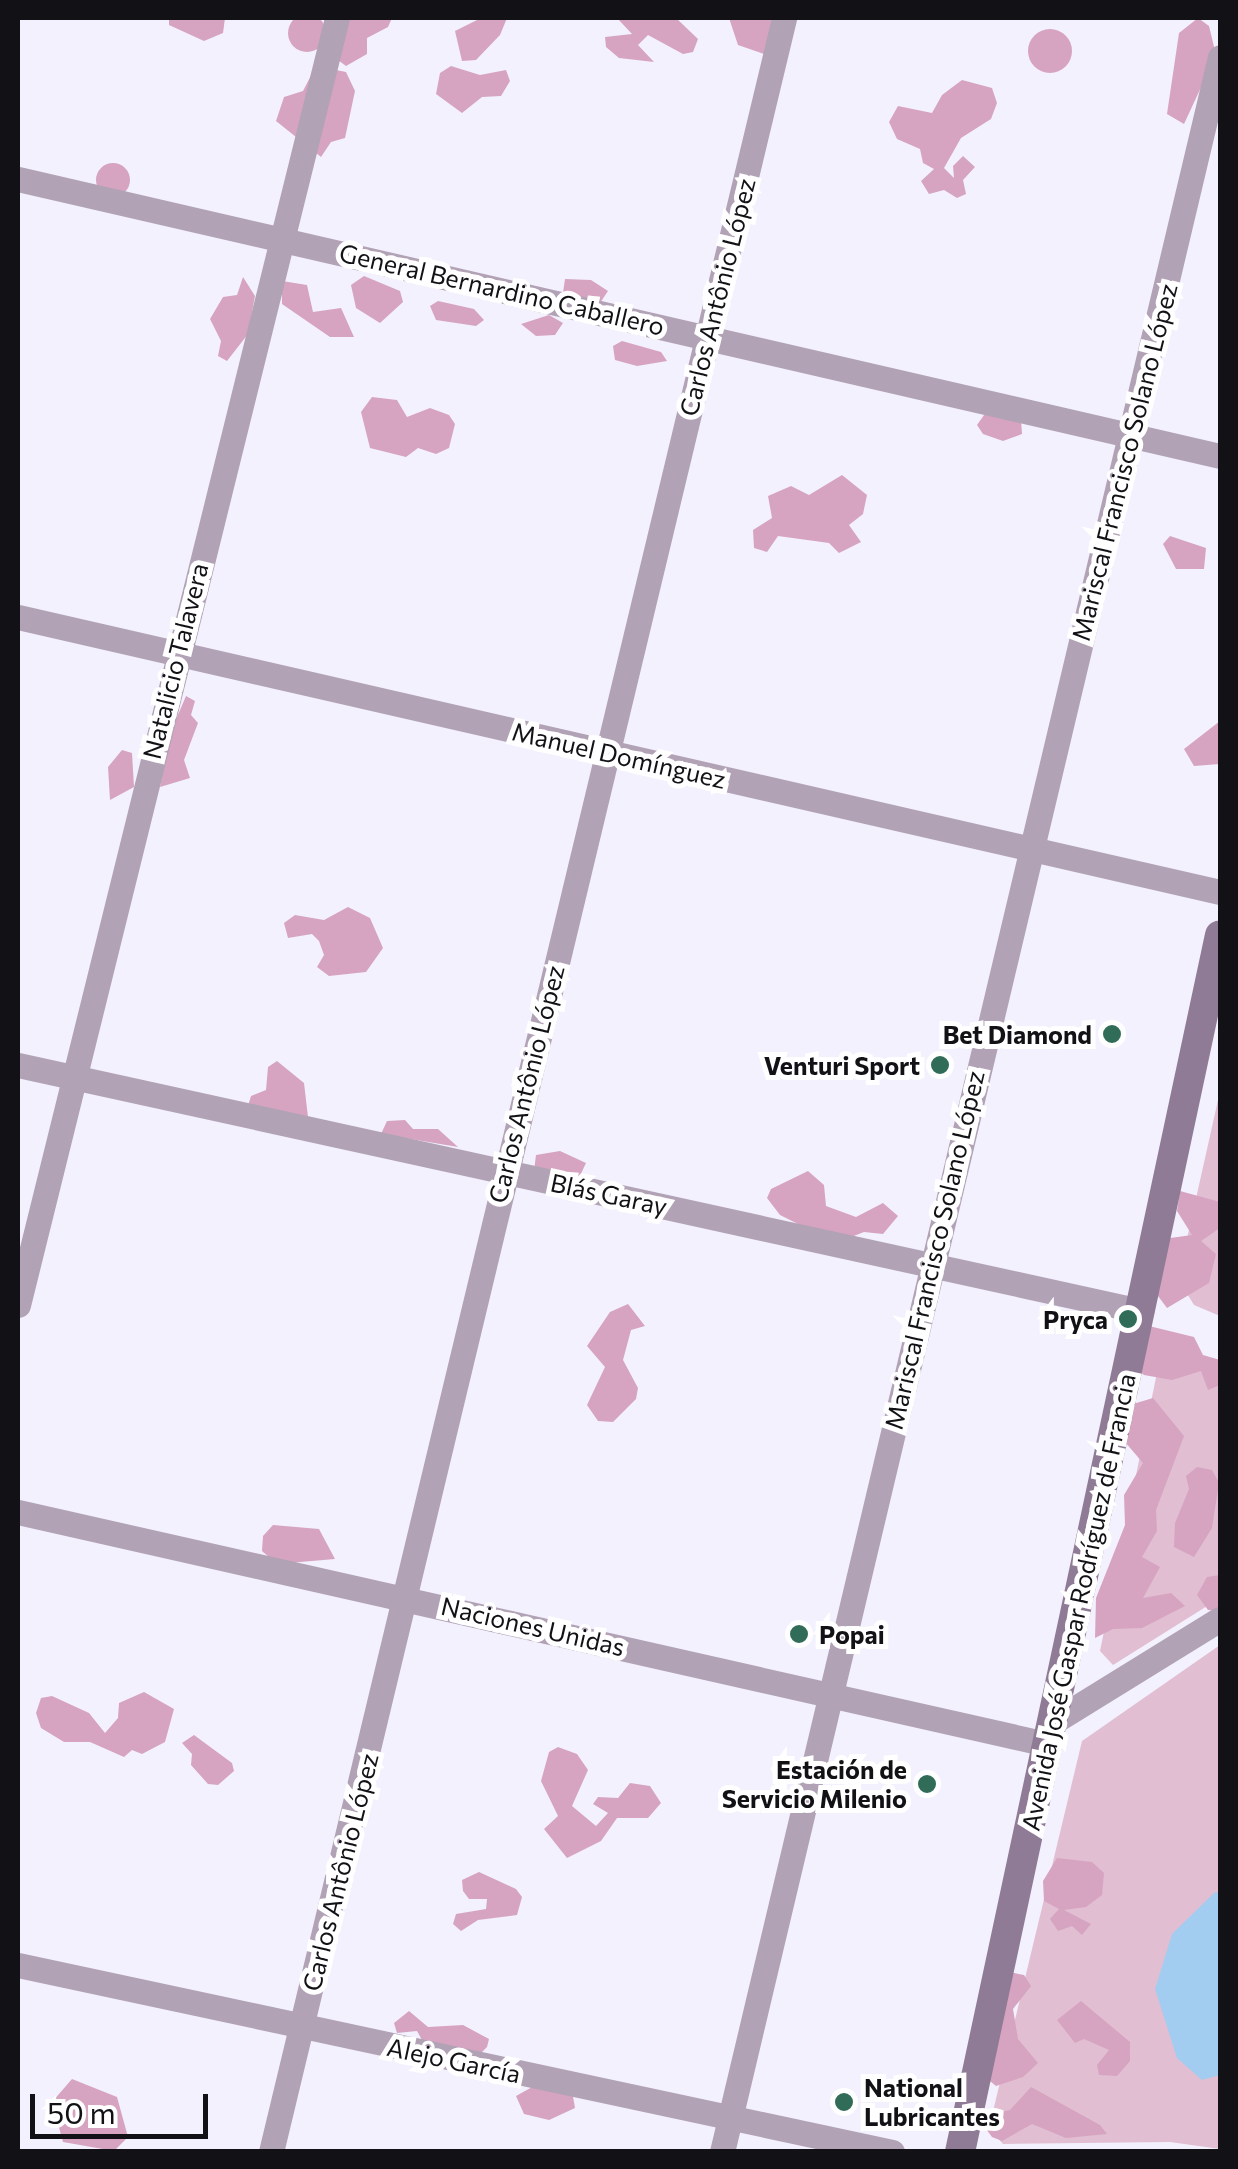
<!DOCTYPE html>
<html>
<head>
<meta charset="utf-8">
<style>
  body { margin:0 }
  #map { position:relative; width:1238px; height:2169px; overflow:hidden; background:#f3f1fe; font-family:Commissioner,sans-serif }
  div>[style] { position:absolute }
  .green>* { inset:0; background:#e1bed1 }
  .forest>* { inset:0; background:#d6a4c0 }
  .round { border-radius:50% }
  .water>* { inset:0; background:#a2cdf1 }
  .minor>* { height:25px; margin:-12.5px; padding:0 12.5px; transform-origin:12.5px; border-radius:12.5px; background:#b1a2b5 }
  .secondary>* { height:30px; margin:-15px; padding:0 15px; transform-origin:15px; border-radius:15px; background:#907b96 }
  .dots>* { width:28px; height:28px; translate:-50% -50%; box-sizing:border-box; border:5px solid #fff; border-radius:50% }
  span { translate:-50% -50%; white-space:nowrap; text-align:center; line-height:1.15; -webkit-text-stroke:10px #fff; paint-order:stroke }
  .street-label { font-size:25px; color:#111116 }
  .poi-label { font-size:25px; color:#111116; font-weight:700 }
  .right { translate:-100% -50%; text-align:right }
  .left { translate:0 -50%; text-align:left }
  .frame { position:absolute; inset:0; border:20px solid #111116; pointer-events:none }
  .scale { position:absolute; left:30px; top:2094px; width:178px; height:45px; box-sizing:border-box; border:5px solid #111116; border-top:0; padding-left:12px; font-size:30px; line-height:35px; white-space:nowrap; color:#111116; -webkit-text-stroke:8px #fff; paint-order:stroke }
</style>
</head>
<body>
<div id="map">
  <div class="green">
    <div style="clip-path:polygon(1220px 1091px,1220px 1316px,1194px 1305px,1178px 1279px)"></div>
    <div style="clip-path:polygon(1160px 1358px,1220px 1369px,1220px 1598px,1113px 1665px,1100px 1651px)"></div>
    <div style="clip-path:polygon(1220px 1645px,1220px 2149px,1170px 2142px,1003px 2144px,989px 2128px,1082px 1741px)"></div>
  </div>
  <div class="forest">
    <div class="round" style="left:288px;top:14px;width:38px;height:38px"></div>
    <div style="clip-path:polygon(169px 18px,225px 18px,223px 33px,204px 41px,169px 25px)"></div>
    <div style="clip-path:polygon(336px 18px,392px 18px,388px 27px,367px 38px,367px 54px,346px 66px,338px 60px)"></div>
    <div style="clip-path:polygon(481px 18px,507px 18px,500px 35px,476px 60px,462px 61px,455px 31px)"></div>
    <div style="clip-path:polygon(617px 18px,676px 18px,698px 39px,693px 52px,683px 54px,648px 35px,638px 45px,654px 62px,619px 58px,606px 47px,605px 37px,632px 34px)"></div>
    <div style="clip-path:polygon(729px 18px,777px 18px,764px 54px,738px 45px)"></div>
    <div style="clip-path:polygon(1198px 18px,1209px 26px,1216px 55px,1184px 124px,1167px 114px,1179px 33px)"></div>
    <div class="round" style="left:1028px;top:29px;width:44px;height:44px"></div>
    <div style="clip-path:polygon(316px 66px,346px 72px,355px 91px,345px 138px,331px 142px,321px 157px,276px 121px,284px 97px,303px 91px)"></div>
    <div style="clip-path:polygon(451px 66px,480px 75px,506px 70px,510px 81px,501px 96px,482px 97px,462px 113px,436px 94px,440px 73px)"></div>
    <div style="clip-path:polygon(962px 80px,992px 88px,997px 103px,991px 119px,961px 138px,944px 168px,954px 178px,953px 166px,963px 156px,975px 167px,963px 180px,966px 194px,957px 198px,944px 190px,929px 194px,921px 181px,934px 169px,923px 163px,920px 149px,897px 139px,889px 122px,898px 106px,932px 113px,942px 95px)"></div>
    <div class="round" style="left:96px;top:163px;width:34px;height:34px"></div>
    <div style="clip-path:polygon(364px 276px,400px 291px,403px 302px,380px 323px,356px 308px,351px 285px)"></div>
    <div style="clip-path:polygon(243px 277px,255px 296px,248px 334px,227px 361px,218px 356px,221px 341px,210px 319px,223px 297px,237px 295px)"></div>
    <div style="clip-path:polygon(565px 279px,591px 280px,608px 291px,600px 303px,563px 293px)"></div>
    <div style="clip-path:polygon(282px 281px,307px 285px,313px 312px,341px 308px,354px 337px,330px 337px,282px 304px)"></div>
    <div style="clip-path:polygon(438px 301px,474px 309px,484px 320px,476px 326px,436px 320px,430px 306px)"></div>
    <div style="clip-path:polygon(549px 315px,563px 323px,555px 335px,536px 336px,521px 324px)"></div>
    <div style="clip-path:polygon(622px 341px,661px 352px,667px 361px,637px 366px,615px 360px,613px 346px)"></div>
    <div style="clip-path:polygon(372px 397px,397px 400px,407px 417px,430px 408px,449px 415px,455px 424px,449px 448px,436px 454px,418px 448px,406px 457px,370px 448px,361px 412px)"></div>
    <div style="clip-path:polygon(989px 408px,1021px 420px,1022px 434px,1003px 441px,983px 434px,977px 425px)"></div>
    <div style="clip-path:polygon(842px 475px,867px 495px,863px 514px,849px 525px,861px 542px,839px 553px,829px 543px,778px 536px,767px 552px,754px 548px,753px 530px,772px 518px,768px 496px,791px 486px,809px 495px)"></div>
    <div style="clip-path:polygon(1170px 536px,1206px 548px,1204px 569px,1176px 569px,1163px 544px)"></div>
    <div style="clip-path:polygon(186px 696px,195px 701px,191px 715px,198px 723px,184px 760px,190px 778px,160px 787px,169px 736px)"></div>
    <div style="clip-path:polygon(1220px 721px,1220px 764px,1194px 766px,1184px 749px)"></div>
    <div style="clip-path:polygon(122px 750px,132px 753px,134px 787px,110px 800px,108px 767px)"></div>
    <div style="clip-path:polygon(348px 907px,370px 918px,383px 948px,366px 972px,329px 976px,317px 967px,324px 955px,319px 941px,312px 934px,288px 938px,284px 923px,295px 915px,324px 920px)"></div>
    <div style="clip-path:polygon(277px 1061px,304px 1083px,308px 1117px,248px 1106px,251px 1096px,266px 1090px,268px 1067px)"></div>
    <div style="clip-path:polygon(405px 1120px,413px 1129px,438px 1129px,458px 1147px,381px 1134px,387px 1121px)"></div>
    <div style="clip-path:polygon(560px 1151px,586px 1163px,578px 1180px,534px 1171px,536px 1155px)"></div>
    <div style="clip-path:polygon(808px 1171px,824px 1185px,826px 1206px,856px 1217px,883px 1203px,898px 1216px,883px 1234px,864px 1232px,836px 1243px,780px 1215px,767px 1198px,771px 1189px)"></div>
    <div style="clip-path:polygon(1180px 1191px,1220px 1202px,1220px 1228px,1201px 1241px,1216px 1254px,1209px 1283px,1167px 1308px,1155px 1292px,1163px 1239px,1192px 1235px,1177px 1211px)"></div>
    <div style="clip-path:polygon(628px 1304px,645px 1326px,631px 1330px,623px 1360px,638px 1388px,636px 1399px,613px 1422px,598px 1421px,587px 1405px,605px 1367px,587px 1346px,610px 1312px)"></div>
    <div style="clip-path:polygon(1149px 1326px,1194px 1337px,1203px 1355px,1220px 1360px,1220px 1385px,1208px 1390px,1201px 1371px,1172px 1380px,1144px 1375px,1136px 1369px)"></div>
    <div style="clip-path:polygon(1153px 1398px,1184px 1436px,1156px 1510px,1157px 1531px,1142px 1557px,1160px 1567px,1143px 1598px,1171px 1593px,1185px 1606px,1142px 1628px,1113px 1629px,1095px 1638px,1096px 1598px,1125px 1525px,1124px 1495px,1143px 1463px,1119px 1435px,1133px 1404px)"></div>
    <div style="clip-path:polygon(1197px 1467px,1212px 1470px,1219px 1483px,1212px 1528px,1194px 1557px,1174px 1547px,1175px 1523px,1189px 1489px,1186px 1476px)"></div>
    <div style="clip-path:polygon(273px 1525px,319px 1529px,335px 1559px,277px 1564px,262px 1551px,263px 1536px)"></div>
    <div style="clip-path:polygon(1220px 1575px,1220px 1611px,1208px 1610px,1197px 1595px,1207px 1577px)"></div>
    <div style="clip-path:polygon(144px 1692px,174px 1709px,165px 1742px,142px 1754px,132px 1750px,124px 1757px,90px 1742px,64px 1742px,41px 1728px,36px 1713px,41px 1698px,52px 1696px,89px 1713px,105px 1733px,118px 1718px,119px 1703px)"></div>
    <div style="clip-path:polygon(194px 1735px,232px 1763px,234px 1771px,218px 1785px,208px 1784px,191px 1765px,192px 1754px,182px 1743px)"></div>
    <div style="clip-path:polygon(558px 1747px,577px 1754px,588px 1770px,572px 1806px,596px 1826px,608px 1813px,593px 1804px,598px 1797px,618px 1798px,630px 1783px,650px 1786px,661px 1803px,648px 1818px,617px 1818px,601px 1841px,567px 1858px,544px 1829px,558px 1816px,541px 1781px,549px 1752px)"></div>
    <div style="clip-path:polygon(1057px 1858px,1092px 1862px,1104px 1873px,1102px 1895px,1086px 1907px,1064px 1910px,1091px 1924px,1082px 1935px,1072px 1926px,1058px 1931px,1050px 1919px,1059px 1909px,1044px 1901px,1043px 1881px)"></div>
    <div style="clip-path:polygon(479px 1872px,516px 1889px,522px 1897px,517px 1915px,478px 1920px,461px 1931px,453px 1924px,456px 1914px,486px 1909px,487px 1899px,469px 1899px,463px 1891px,462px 1880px)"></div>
    <div style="clip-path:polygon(1004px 1971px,1024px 1975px,1031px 1986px,1013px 2009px,1018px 2039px,1038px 2063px,1023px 2077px,996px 2086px,980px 2073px)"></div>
    <div style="clip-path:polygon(1081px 2001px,1130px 2042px,1130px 2061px,1117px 2076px,1099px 2075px,1097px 2065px,1109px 2050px,1084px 2039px,1075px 2043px,1057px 2020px)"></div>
    <div style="clip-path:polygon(409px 2011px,428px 2027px,463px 2025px,489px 2039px,487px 2047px,480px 2054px,422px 2040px,417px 2031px,397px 2033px,394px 2023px)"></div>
    <div style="clip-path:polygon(72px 2079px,117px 2097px,128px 2137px,114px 2151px,63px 2142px,52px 2102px)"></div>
    <div style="clip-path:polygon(534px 2086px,572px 2091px,575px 2108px,549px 2120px,524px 2114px,516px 2096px)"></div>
    <div style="clip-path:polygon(1031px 2087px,1100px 2125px,1107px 2134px,1066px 2138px,1032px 2124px,1002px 2141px,992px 2137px,986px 2129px,990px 2114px,1010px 2110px)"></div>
  </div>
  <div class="water">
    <div style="clip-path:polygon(1215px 1892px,1220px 1893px,1220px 2075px,1202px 2080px,1177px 2058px,1155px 1989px,1172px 1934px)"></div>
  </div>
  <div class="minor">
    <div style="left:18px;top:179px;width:1234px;rotate:12.98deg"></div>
    <div style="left:18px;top:617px;width:1233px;rotate:12.89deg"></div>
    <div style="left:18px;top:1065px;width:1150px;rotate:12.36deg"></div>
    <div style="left:18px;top:1305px;width:1326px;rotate:-76.08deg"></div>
    <div style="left:18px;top:1512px;width:1055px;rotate:12.71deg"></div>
    <div style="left:1053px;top:1722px;width:196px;rotate:-31.7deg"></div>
    <div style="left:18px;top:1965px;width:894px;rotate:12.08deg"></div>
    <div style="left:271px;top:2152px;width:2195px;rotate:-76.48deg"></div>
    <div style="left:722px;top:2152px;width:2153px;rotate:-76.63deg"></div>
  </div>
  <div class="secondary">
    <div style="left:960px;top:2152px;width:1244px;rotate:-77.94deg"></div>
  </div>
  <div class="dots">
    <div style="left:1112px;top:1034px;background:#306c57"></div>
    <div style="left:940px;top:1065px;background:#306c57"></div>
    <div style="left:1128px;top:1319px;background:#306c57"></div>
    <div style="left:799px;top:1634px;background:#306c57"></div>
    <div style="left:927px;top:1784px;background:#306c57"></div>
    <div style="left:844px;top:2102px;background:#306c57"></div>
  </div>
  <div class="street-label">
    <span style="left:502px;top:289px;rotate:13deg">General Bernardino Caballero</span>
    <span style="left:717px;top:297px;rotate:-76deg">Carlos Antônio López</span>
    <span style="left:1124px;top:462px;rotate:-76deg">Mariscal Francisco Solano López</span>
    <span style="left:175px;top:661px;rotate:-76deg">Natalicio Talavera</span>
    <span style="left:619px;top:755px;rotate:13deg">Manuel Domínguez</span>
    <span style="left:526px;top:1084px;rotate:-76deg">Carlos Antônio López</span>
    <span style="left:609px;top:1194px;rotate:12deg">Blás Garay</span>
    <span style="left:934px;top:1250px;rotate:-77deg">Mariscal Francisco Solano López</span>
    <span style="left:1078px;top:1602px;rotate:-78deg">Avenida José Gaspar Rodríguez de Francia</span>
    <span style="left:533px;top:1626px;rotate:13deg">Naciones Unidas</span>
    <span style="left:340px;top:1872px;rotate:-76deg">Carlos Antônio López</span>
    <span style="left:454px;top:2060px;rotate:12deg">Alejo García</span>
  </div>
  <div class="poi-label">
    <span class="right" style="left:1092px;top:1034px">Bet Diamond</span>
    <span class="right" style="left:920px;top:1065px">Venturi Sport</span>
    <span class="right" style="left:1108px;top:1319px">Pryca</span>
    <span class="left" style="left:819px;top:1634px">Popai</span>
    <span class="right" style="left:907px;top:1784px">Estación de<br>Servicio Milenio</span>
    <span class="left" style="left:864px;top:2102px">National<br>Lubricantes</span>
  </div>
  <div class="frame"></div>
  <div class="scale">50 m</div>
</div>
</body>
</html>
